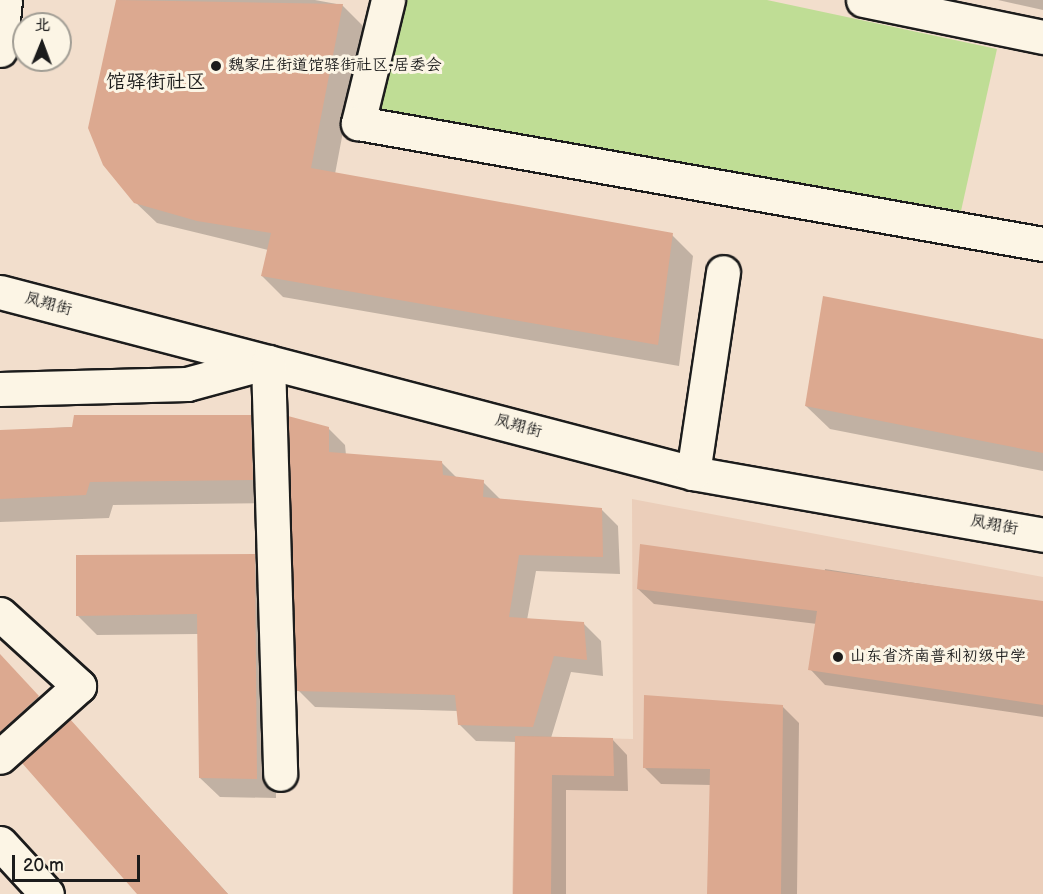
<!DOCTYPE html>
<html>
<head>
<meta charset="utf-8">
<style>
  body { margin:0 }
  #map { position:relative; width:1043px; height:894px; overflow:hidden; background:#f2decc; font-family:"Balsamiq Sans","LXGW WenKai TC",sans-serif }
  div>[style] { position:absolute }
  .built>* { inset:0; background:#ebceba }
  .green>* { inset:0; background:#bfdd95 }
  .shadow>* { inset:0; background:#0003 }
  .building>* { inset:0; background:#dca990 }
  .roads { filter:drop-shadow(2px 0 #1c1c1c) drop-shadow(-2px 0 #1c1c1c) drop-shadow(0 2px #1c1c1c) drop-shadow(0 -2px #1c1c1c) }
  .street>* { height:33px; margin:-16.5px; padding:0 16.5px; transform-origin:16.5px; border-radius:16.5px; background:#fcf5e5 }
  .secondary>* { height:33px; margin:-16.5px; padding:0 16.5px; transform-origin:16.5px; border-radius:16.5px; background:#fcf5e5 }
  .dots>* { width:16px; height:16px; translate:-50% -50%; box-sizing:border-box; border:3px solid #fcf5e5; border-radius:50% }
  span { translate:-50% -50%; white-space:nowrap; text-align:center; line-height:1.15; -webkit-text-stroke:6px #fcf5e5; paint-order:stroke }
  .poi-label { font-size:16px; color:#1c1c1c }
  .left { translate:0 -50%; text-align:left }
  .street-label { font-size:16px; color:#1c1c1c }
  .quarter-label { font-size:20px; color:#1c1c1c }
  .north { position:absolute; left:12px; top:12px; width:60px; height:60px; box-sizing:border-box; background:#fcf5e5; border:2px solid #a29e95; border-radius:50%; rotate:1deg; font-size:16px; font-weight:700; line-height:24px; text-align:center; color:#1c1c1c }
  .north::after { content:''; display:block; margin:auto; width:21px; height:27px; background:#1c1c1c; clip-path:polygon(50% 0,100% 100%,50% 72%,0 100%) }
  .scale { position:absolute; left:12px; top:855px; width:128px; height:27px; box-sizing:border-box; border:3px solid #1c1c1c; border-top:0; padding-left:8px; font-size:18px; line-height:21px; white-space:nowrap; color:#1c1c1c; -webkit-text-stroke:4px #fcf5e5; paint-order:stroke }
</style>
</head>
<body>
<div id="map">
  <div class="built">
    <div style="clip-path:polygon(632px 499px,1043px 577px,1043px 894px,512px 894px,515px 736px,633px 739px)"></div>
  </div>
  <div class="green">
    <div style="clip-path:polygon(405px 0,767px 0,997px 49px,961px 211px,378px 109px)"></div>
  </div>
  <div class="shadow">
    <div style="clip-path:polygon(117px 0,315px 0,342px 5px,363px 26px,335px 174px,672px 235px,693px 256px,679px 366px,283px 297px,262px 276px,268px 250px,157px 223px,135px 202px,90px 128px)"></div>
    <div style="clip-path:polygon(998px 0,1043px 0,1043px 10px)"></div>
    <div style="clip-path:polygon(1043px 341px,1043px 471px,830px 429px,806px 406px)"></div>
    <div style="clip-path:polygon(250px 417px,274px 440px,275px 503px,113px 505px,109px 518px,0 522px,0 431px)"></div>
    <div style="clip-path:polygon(328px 428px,345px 445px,346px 455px,442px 463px,458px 479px,483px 482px,500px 499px,601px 509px,618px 526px,620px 574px,536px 571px,527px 620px,584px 624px,601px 641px,603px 676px,571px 672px,551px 738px,612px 739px,627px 755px,628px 791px,566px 790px,566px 894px,515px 894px,517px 742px,476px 741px,459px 724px,458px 711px,315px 707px,298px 690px)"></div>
    <div style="clip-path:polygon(254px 555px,274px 575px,276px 798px,220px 797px,200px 778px,198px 634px,97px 635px,78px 616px)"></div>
    <div style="clip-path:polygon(825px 569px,1043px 603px,1043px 717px,825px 685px,810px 669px,817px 624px,654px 604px,638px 589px,824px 576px)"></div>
    <div style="clip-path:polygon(0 657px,61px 721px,0 737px)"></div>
    <div style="clip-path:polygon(782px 706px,799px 723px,797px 894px,709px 894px,711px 785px,661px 784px,644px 767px)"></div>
    <div style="clip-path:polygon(89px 741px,228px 894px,139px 894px)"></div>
  </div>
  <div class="building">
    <div style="clip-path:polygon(116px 0,343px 4px,311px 168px,673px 233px,658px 345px,261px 276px,271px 233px,197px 221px,134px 203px,103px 165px,88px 128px)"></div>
    <div style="clip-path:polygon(823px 296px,1043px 339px,1043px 453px,805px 406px)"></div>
    <div style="clip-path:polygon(74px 415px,251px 415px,253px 480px,90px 482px,86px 495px,0 499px,0 430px,72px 427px)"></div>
    <div style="clip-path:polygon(288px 416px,329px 427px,329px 452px,442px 461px,443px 475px,484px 480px,483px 497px,602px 508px,603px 557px,519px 555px,509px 617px,584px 622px,587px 660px,554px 656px,533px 727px,458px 725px,455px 695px,296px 691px)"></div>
    <div style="clip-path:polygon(640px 544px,1043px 601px,1043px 705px,808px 670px,817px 611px,637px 589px)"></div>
    <div style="clip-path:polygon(255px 554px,257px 779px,199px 778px,197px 614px,76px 616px,76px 555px)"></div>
    <div style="clip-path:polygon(0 654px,39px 696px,0 732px)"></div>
    <div style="clip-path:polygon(644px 695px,783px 705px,781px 894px,707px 894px,710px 769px,643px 768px)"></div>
    <div style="clip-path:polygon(70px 719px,121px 776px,228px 894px,137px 894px,22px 763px)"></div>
    <div style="clip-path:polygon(515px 736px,613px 738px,614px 776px,552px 775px,551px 894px,513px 894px)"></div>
  </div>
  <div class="roads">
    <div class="street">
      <div style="left:388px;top:0;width:127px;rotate:103.7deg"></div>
      <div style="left:358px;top:123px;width:696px;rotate:10.02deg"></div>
      <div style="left:863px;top:0;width:184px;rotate:11.6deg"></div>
      <div style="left:0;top:50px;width:50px;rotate:-84.3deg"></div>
      <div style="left:0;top:292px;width:716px;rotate:14.64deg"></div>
      <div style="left:693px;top:473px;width:355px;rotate:10deg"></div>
      <div style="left:0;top:389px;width:187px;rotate:-1.5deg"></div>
      <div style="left:187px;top:384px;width:84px;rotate:-15.2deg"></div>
      <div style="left:268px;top:362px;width:412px;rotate:88.3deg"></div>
      <div style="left:693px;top:473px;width:203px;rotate:-81.5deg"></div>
      <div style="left:0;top:614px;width:107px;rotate:42.3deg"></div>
      <div style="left:79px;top:686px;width:106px;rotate:138.1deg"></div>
    </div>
    <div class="secondary">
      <div style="left:0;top:843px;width:69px;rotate:47.3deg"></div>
    </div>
  </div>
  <div class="dots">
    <div style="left:216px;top:66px;background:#1c1c1c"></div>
    <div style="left:838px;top:657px;background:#1c1c1c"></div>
  </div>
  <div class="poi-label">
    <span class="left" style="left:228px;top:66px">魏家庄街道馆驿街社区-居委会</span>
    <span class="left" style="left:850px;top:657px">山东省济南普利初级中学</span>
  </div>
  <div class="street-label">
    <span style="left:48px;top:305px;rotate:15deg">凤翔街</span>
    <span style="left:518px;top:427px;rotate:15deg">凤翔街</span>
    <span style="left:994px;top:526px;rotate:10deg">凤翔街</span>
  </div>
  <div class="quarter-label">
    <span style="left:156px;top:82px">馆驿街社区</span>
  </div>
  <div class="north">北</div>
  <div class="scale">20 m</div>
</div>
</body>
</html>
